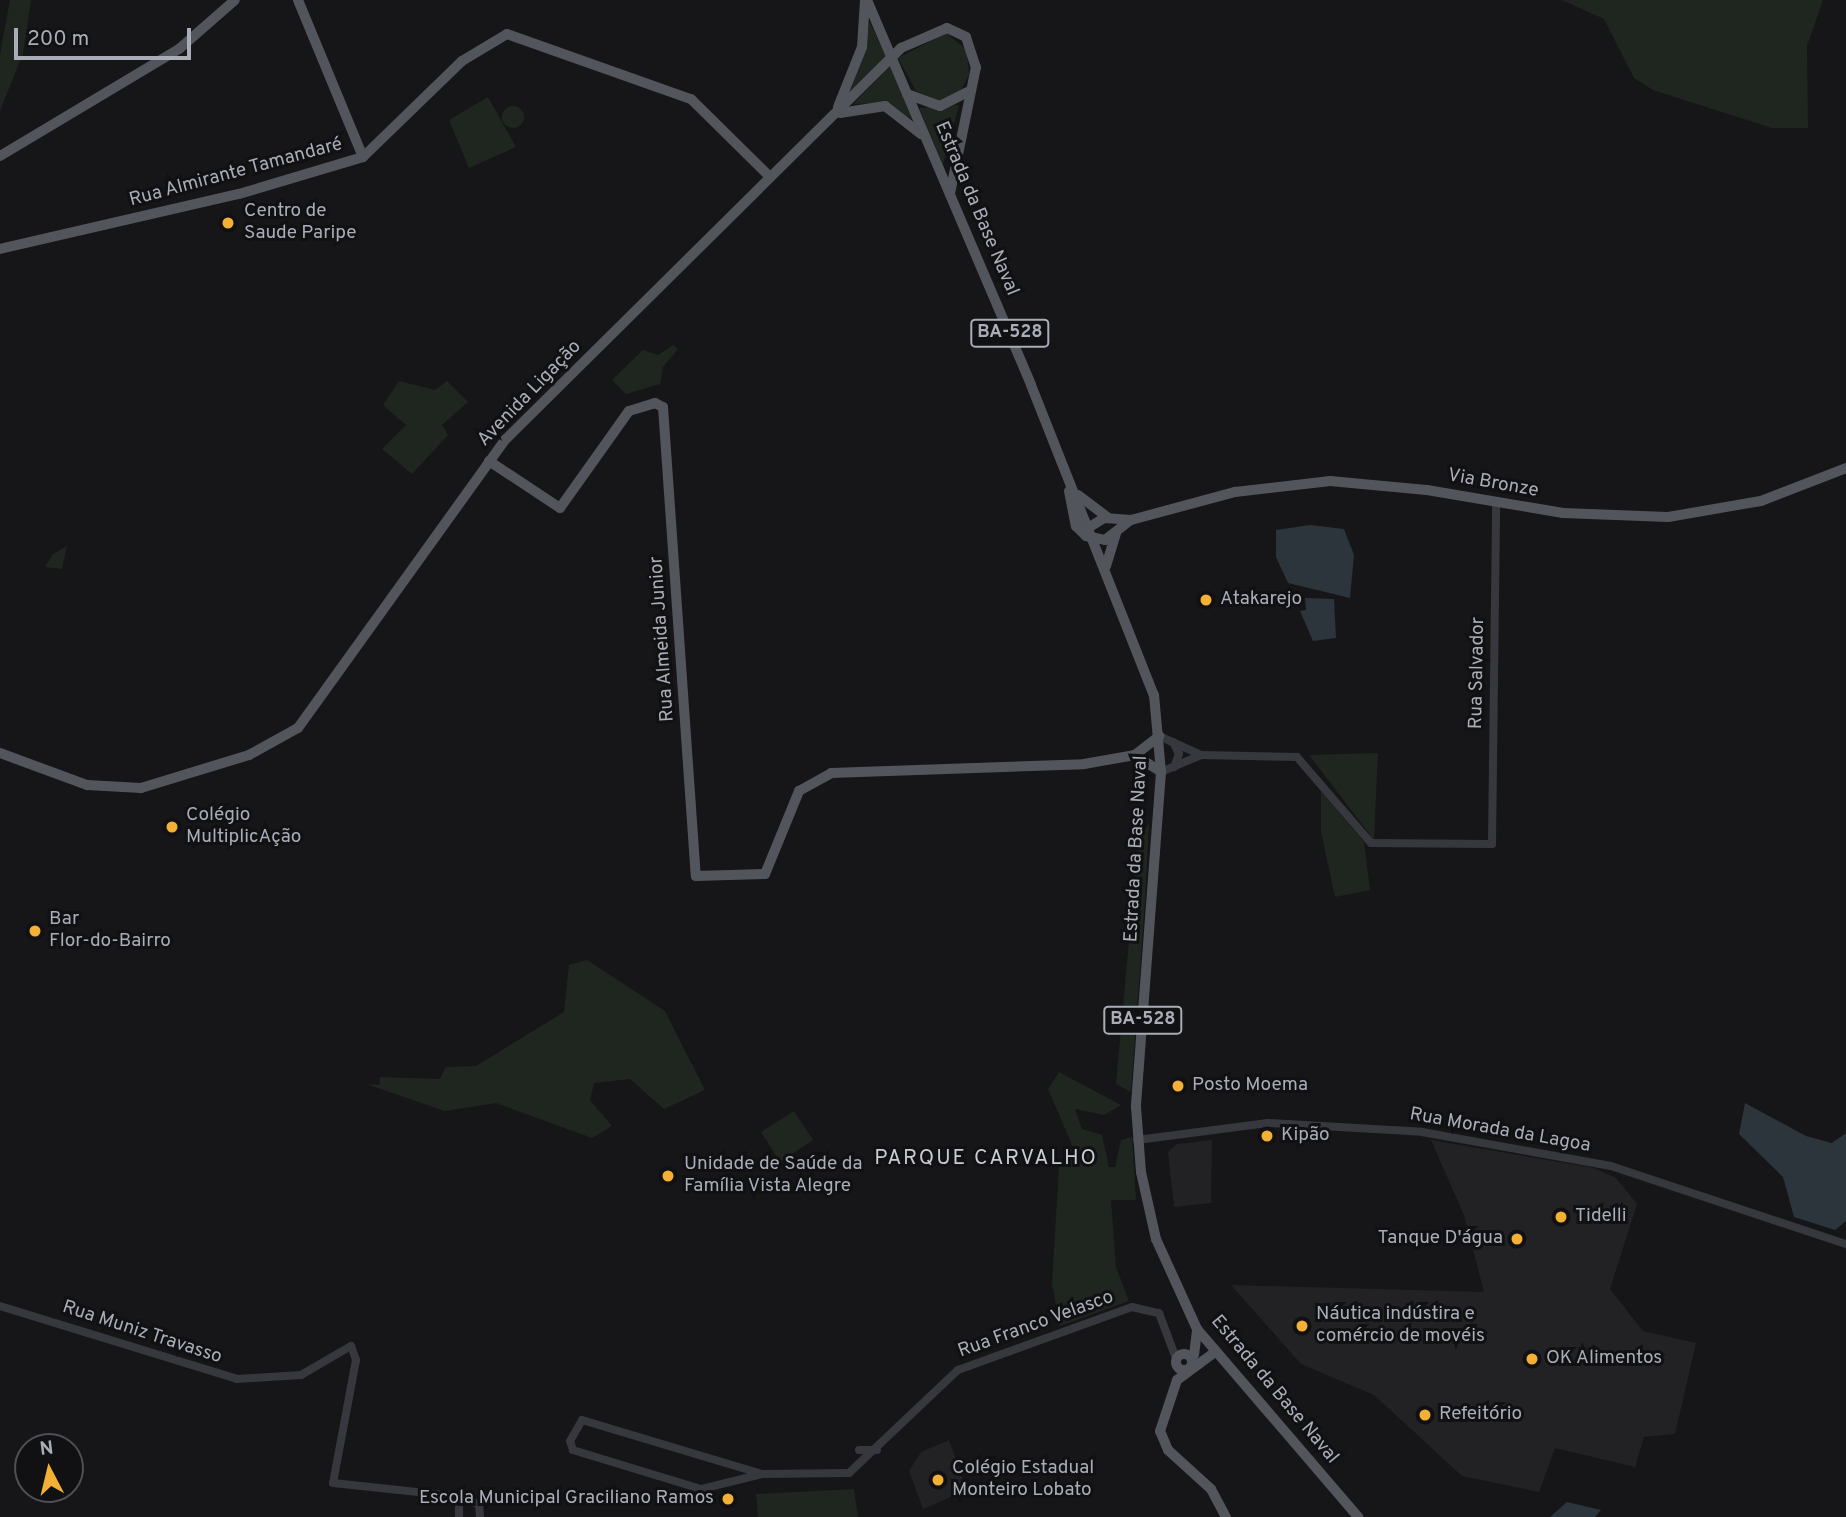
<!DOCTYPE html>
<html>
<head>
<meta charset="utf-8">
<style>
  body { margin:0 }
  #map { position:relative; width:1846px; height:1517px; overflow:hidden; background:#161618; font-family:Overpass,sans-serif }
  div>[style] { position:absolute }
  .built>* { inset:0; background:#222225 }
  .green>* { inset:0; background:#1e261f }
  .round { border-radius:50% }
  .water>* { inset:0; background:#2c353c }
  .minor>* { height:8px; margin:-4px; padding:0 4px; transform-origin:4px; border-radius:4px; background:#37383d }
  .major>* { height:10px; margin:-5px; padding:0 5px; transform-origin:5px; border-radius:5px; background:#53555c }
  .major>.ring { margin:-5px; padding:0; box-sizing:content-box; background:none; border:10px solid #53555c; border-radius:50% }
  .dots>* { width:19px; height:19px; translate:-50% -50%; box-sizing:border-box; border:4px solid #111113; border-radius:50% }
  span { translate:-50% -50%; white-space:nowrap; text-align:center; line-height:1.15; -webkit-text-stroke:6px #111113; paint-order:stroke }
  .shield-label span { padding:2px 5px; background:#111113; border:2px solid; border-radius:5px; -webkit-text-stroke-width:0 }
  .shield-label { font-size:18px; color:#a8adb8; font-weight:700 }
  .street-label { font-size:19px; color:#a8adb8 }
  .poi-label { font-size:19px; color:#a8adb8 }
  .left { translate:0 -50%; text-align:left }
  .right { translate:-100% -50%; text-align:right }
  .neighbourhood-label { font-size:21px; color:#c9ccd4; letter-spacing:2px }
  .north { position:absolute; left:14px; top:1433px; width:70px; height:70px; box-sizing:border-box; background:#111113; border:2px solid #4d4f55; border-radius:50%; rotate:353deg; font-size:19px; font-weight:700; line-height:28px; text-align:center; color:#a8adb8 }
  .north::after { content:''; display:block; margin:auto; width:24px; height:32px; background:#f2b134; clip-path:polygon(50% 0,100% 100%,50% 72%,0 100%) }
  .scale { position:absolute; left:14px; top:28px; width:177px; height:32px; box-sizing:border-box; border:4px solid #a8adb8; border-top:0; padding-left:9px; font-size:21px; line-height:24px; white-space:nowrap; color:#a8adb8; -webkit-text-stroke:5px #111113; paint-order:stroke }
</style>
</head>
<body>
<div id="map">
  <div class="built">
    <div style="clip-path:polygon(1212px 1140px,1211px 1203px,1174px 1207px,1168px 1152px,1177px 1144px)"></div>
    <div style="clip-path:polygon(1431px 1140px,1594px 1168px,1616px 1178px,1637px 1204px,1610px 1289px,1643px 1331px,1696px 1343px,1675px 1434px,1644px 1437px,1635px 1467px,1555px 1448px,1539px 1492px,1462px 1476px,1374px 1395px,1301px 1364px,1231px 1285px,1484px 1292px,1464px 1215px)"></div>
    <div style="clip-path:polygon(949px 1440px,967px 1490px,923px 1509px,909px 1471px,921px 1452px)"></div>
  </div>
  <div class="green">
    <div style="clip-path:polygon(10px 0,31px 0,23px 53px,0 111px,0 54px)"></div>
    <div style="clip-path:polygon(1562px 0,1823px 0,1807px 46px,1808px 128px,1772px 128px,1653px 90px,1634px 78px,1604px 19px)"></div>
    <div style="clip-path:polygon(870px 22px,886px 57px,850px 92px,862px 59px)"></div>
    <div style="clip-path:polygon(946px 33px,967px 50px,969px 74px,960px 93px,940px 102px,916px 91px,898px 58px)"></div>
    <div style="clip-path:polygon(890px 66px,913px 120px,884px 103px,853px 104px)"></div>
    <div style="clip-path:polygon(488px 97px,516px 147px,469px 168px,449px 120px)"></div>
    <div style="clip-path:polygon(959px 105px,943px 165px,919px 108px)"></div>
    <div class="round" style="left:502px;top:106px;width:22px;height:22px"></div>
    <div style="clip-path:polygon(673px 345px,678px 349px,663px 367px,660px 384px,626px 394px,612px 380px,643px 350px,658px 355px)"></div>
    <div style="clip-path:polygon(399px 381px,435px 390px,447px 381px,468px 402px,442px 425px,448px 435px,412px 474px,382px 449px,406px 425px,383px 405px)"></div>
    <div style="clip-path:polygon(67px 546px,62px 569px,45px 567px,53px 554px)"></div>
    <div style="clip-path:polygon(1378px 753px,1374px 840px,1309px 755px)"></div>
    <div style="clip-path:polygon(1321px 791px,1364px 842px,1370px 890px,1335px 897px,1321px 832px)"></div>
    <div style="clip-path:polygon(1149px 823px,1145px 902px,1131px 1092px,1116px 1084px,1138px 842px)"></div>
    <div style="clip-path:polygon(587px 960px,665px 1011px,705px 1090px,664px 1109px,630px 1079px,594px 1083px,590px 1100px,612px 1126px,592px 1138px,496px 1103px,445px 1111px,366px 1084px,379px 1085px,380px 1077px,440px 1079px,446px 1067px,476px 1066px,564px 1012px,569px 965px)"></div>
    <div style="clip-path:polygon(1059px 1072px,1121px 1105px,1104px 1115px,1075px 1109px,1082px 1129px,1102px 1135px,1109px 1167px,1115px 1167px,1121px 1140px,1132px 1137px,1136px 1200px,1111px 1200px,1116px 1267px,1129px 1301px,1060px 1326px,1052px 1284px,1059px 1167px,1073px 1147px,1048px 1089px)"></div>
    <div style="clip-path:polygon(794px 1111px,813px 1140px,780px 1162px,761px 1132px)"></div>
    <div style="clip-path:polygon(854px 1489px,858px 1517px,758px 1517px,756px 1494px)"></div>
  </div>
  <div class="water">
    <div style="clip-path:polygon(1310px 525px,1344px 529px,1354px 555px,1350px 598px,1288px 583px,1276px 557px,1276px 530px)"></div>
    <div style="clip-path:polygon(1305px 598px,1334px 599px,1336px 638px,1313px 641px,1300px 611px,1306px 610px)"></div>
    <div style="clip-path:polygon(1745px 1103px,1806px 1136px,1832px 1143px,1846px 1133px,1846px 1221px,1835px 1230px,1794px 1217px,1783px 1177px,1739px 1134px)"></div>
    <div style="clip-path:polygon(1567px 1502px,1601px 1510px,1595px 1517px,1550px 1517px)"></div>
  </div>
  <div class="minor">
    <div style="left:1159px;top:736px;width:46px;rotate:24.3deg"></div>
    <div style="left:1173px;top:742px;width:13px;rotate:63deg"></div>
    <div style="left:1179px;top:754px;width:14px;rotate:111deg"></div>
    <div style="left:1161px;top:772px;width:43px;rotate:-23deg"></div>
    <div style="left:1201px;top:755px;width:96px;rotate:1.2deg"></div>
    <div style="left:1297px;top:757px;width:113px;rotate:49.3deg"></div>
    <div style="left:1371px;top:843px;width:121px;rotate:0.5deg"></div>
    <div style="left:1492px;top:844px;width:342px;rotate:-89.3deg"></div>
    <div style="left:1137px;top:1140px;width:132px;rotate:-7.4deg"></div>
    <div style="left:1268px;top:1123px;width:154px;rotate:3.3deg"></div>
    <div style="left:1422px;top:1132px;width:192px;rotate:10.2deg"></div>
    <div style="left:1611px;top:1166px;width:248px;rotate:18.4deg"></div>
    <div style="left:0;top:1306px;width:248px;rotate:17.1deg"></div>
    <div style="left:237px;top:1379px;width:64px;rotate:-3.6deg"></div>
    <div style="left:301px;top:1375px;width:58px;rotate:-30.1deg"></div>
    <div style="left:351px;top:1346px;width:15px;rotate:70deg"></div>
    <div style="left:356px;top:1360px;width:125px;rotate:100.6deg"></div>
    <div style="left:333px;top:1483px;width:133px;rotate:6.1deg"></div>
    <div style="left:465px;top:1497px;width:16px;rotate:30deg"></div>
    <div style="left:479px;top:1505px;width:12px;rotate:85deg"></div>
    <div style="left:859px;top:1450px;width:18px"></div>
    <div style="left:762px;top:1474px;width:63px;rotate:166.2deg"></div>
    <div style="left:701px;top:1489px;width:134px;rotate:-163.1deg"></div>
    <div style="left:573px;top:1450px;width:9px;rotate:-108deg"></div>
    <div style="left:570px;top:1441px;width:24px;rotate:-60deg"></div>
    <div style="left:582px;top:1420px;width:188px;rotate:16.7deg"></div>
    <div style="left:762px;top:1474px;width:87px;rotate:-0.7deg"></div>
    <div style="left:849px;top:1473px;width:150px;rotate:-43.4deg"></div>
    <div style="left:958px;top:1370px;width:185px;rotate:-19.9deg"></div>
    <div style="left:1132px;top:1307px;width:28px;rotate:13deg"></div>
    <div style="left:1159px;top:1313px;width:51px;rotate:69.4deg"></div>
    <div style="left:459px;top:1517px;width:21px;rotate:-90deg"></div>
  </div>
  <div class="major">
    <div style="left:298px;top:0;width:170px;rotate:67.5deg"></div>
    <div style="left:867px;top:0;width:418px;rotate:66.9deg"></div>
    <div style="left:1031px;top:385px;width:334px;rotate:68.4deg"></div>
    <div style="left:1154px;top:695px;width:77px;rotate:84.8deg"></div>
    <div style="left:1161px;top:772px;width:336px;rotate:94.3deg"></div>
    <div style="left:1136px;top:1107px;width:65px;rotate:85.6deg"></div>
    <div style="left:1141px;top:1172px;width:69px;rotate:77.4deg"></div>
    <div style="left:1156px;top:1239px;width:99px;rotate:65.5deg"></div>
    <div style="left:1197px;top:1329px;width:248px;rotate:49.4deg"></div>
    <div style="left:907px;top:94px;width:35px;rotate:20deg"></div>
    <div style="left:940px;top:106px;width:31px;rotate:-27deg"></div>
    <div style="left:838px;top:107px;width:65px;rotate:-68.2deg"></div>
    <div style="left:862px;top:47px;width:46px;rotate:-86.3deg"></div>
    <div style="left:840px;top:113px;width:46px;rotate:-8.8deg"></div>
    <div style="left:885px;top:106px;width:46px;rotate:37.9deg"></div>
    <div style="left:0;top:156px;width:209px;rotate:-30.9deg"></div>
    <div style="left:179px;top:49px;width:74px;rotate:-41.2deg"></div>
    <div style="left:0;top:249px;width:245px;rotate:-13deg"></div>
    <div style="left:239px;top:194px;width:129px;rotate:-16.6deg"></div>
    <div style="left:363px;top:157px;width:138px;rotate:-44.1deg"></div>
    <div style="left:462px;top:61px;width:52px;rotate:-31deg"></div>
    <div style="left:507px;top:34px;width:195px;rotate:19.5deg"></div>
    <div style="left:691px;top:99px;width:111px;rotate:44.6deg"></div>
    <div style="left:489px;top:461px;width:85px;rotate:33.5deg"></div>
    <div style="left:560px;top:508px;width:119px;rotate:-54.6deg"></div>
    <div style="left:629px;top:411px;width:27px;rotate:-17deg"></div>
    <div style="left:655px;top:403px;width:9px;rotate:27deg"></div>
    <div style="left:663px;top:407px;width:470px;rotate:86deg"></div>
    <div style="left:696px;top:876px;width:69px;rotate:-1.7deg"></div>
    <div style="left:765px;top:874px;width:90px;rotate:-67.7deg"></div>
    <div style="left:799px;top:791px;width:37px;rotate:-29deg"></div>
    <div style="left:831px;top:773px;width:253px;rotate:-2deg"></div>
    <div style="left:1084px;top:764px;width:52px;rotate:-10deg"></div>
    <div style="left:1135px;top:755px;width:31px;rotate:-38deg"></div>
    <div style="left:1069px;top:491px;width:36px;rotate:79deg"></div>
    <div style="left:1076px;top:526px;width:14px;rotate:45deg"></div>
    <div style="left:1086px;top:536px;width:19px;rotate:12deg"></div>
    <div style="left:1105px;top:540px;width:33px;rotate:-38deg"></div>
    <div style="left:1078px;top:495px;width:36px;rotate:37deg"></div>
    <div style="left:1088px;top:528px;width:19px;rotate:-32deg"></div>
    <div style="left:1104px;top:518px;width:27px;rotate:4deg"></div>
    <div style="left:1131px;top:520px;width:108px;rotate:-15.1deg"></div>
    <div style="left:1235px;top:492px;width:96px;rotate:-6.6deg"></div>
    <div style="left:1330px;top:481px;width:97px;rotate:5.3deg"></div>
    <div style="left:1427px;top:490px;width:138px;rotate:9.6deg"></div>
    <div style="left:1563px;top:513px;width:105px;rotate:2.2deg"></div>
    <div style="left:1668px;top:517px;width:94px;rotate:-9.8deg"></div>
    <div style="left:1761px;top:501px;width:91px;rotate:-21.2deg"></div>
    <div style="left:1106px;top:566px;width:34px;rotate:-73deg"></div>
    <div style="left:0;top:753px;width:93px;rotate:20.2deg"></div>
    <div style="left:87px;top:785px;width:54px;rotate:3.2deg"></div>
    <div style="left:141px;top:788px;width:113px;rotate:-17deg"></div>
    <div style="left:249px;top:755px;width:56px;rotate:-28.9deg"></div>
    <div style="left:298px;top:728px;width:356px;rotate:-54.3deg"></div>
    <div style="left:506px;top:439px;width:556px;rotate:-44.71deg"></div>
    <div style="left:901px;top:48px;width:50px;rotate:-23.5deg"></div>
    <div style="left:947px;top:28px;width:21px;rotate:25deg"></div>
    <div style="left:966px;top:37px;width:32px;rotate:72deg"></div>
    <div style="left:976px;top:67px;width:130px;rotate:101.6deg"></div>
    <div style="left:1135px;top:755px;width:31px;rotate:33deg"></div>
    <div style="left:1215px;top:1352px;width:47px;rotate:143.6deg"></div>
    <div style="left:1177px;top:1380px;width:54px;rotate:108.4deg"></div>
    <div style="left:1160px;top:1431px;width:21px;rotate:67deg"></div>
    <div style="left:1168px;top:1450px;width:58px;rotate:42.2deg"></div>
    <div style="left:1211px;top:1489px;width:32px;rotate:62deg"></div>
    <div class="ring" style="left:1176px;top:1354px;width:6px;height:6px"></div>
    <div style="left:1194px;top:1355px;width:26px;rotate:-83deg"></div>
  </div>
  <div class="dots">
    <div style="left:228px;top:223px;background:#f2b134"></div>
    <div style="left:1206px;top:600px;background:#f2b134"></div>
    <div style="left:172px;top:827px;background:#f2b134"></div>
    <div style="left:35px;top:931px;background:#f2b134"></div>
    <div style="left:1178px;top:1086px;background:#f2b134"></div>
    <div style="left:1267px;top:1136px;background:#f2b134"></div>
    <div style="left:668px;top:1176px;background:#f2b134"></div>
    <div style="left:1561px;top:1217px;background:#f2b134"></div>
    <div style="left:1517px;top:1239px;background:#f2b134"></div>
    <div style="left:1302px;top:1326px;background:#f2b134"></div>
    <div style="left:1532px;top:1359px;background:#f2b134"></div>
    <div style="left:1425px;top:1415px;background:#f2b134"></div>
    <div style="left:938px;top:1480px;background:#f2b134"></div>
    <div style="left:728px;top:1499px;background:#f2b134"></div>
  </div>
  <div class="shield-label">
    <span style="left:1010px;top:333px">BA-528</span>
    <span style="left:1143px;top:1020px">BA-528</span>
  </div>
  <div class="street-label">
    <span style="left:236px;top:173px;rotate:-15deg">Rua Almirante Tamandaré</span>
    <span style="left:976px;top:209px;rotate:67deg">Estrada da Base Naval</span>
    <span style="left:530px;top:394px;rotate:-46deg">Avenida Ligação</span>
    <span style="left:1493px;top:484px;rotate:10deg">Via Bronze</span>
    <span style="left:663px;top:639px;rotate:-94deg">Rua Almeida Junior</span>
    <span style="left:1478px;top:673px;rotate:-89deg">Rua Salvador</span>
    <span style="left:1137px;top:849px;rotate:-87deg">Estrada da Base Naval</span>
    <span style="left:1500px;top:1131px;rotate:10deg">Rua Morada da Lagoa</span>
    <span style="left:1036px;top:1325px;rotate:-20deg">Rua Franco Velasco</span>
    <span style="left:142px;top:1333px;rotate:18deg">Rua Muniz Travasso</span>
    <span style="left:1274px;top:1390px;rotate:50deg">Estrada da Base Naval</span>
  </div>
  <div class="poi-label">
    <span class="left" style="left:244px;top:223px">Centro de<br>Saude Paripe</span>
    <span class="left" style="left:1220px;top:600px">Atakarejo</span>
    <span class="left" style="left:186px;top:827px">Colégio<br>MultiplicAção</span>
    <span class="left" style="left:49px;top:931px">Bar<br>Flor-do-Bairro</span>
    <span class="left" style="left:1192px;top:1086px">Posto Moema</span>
    <span class="left" style="left:1281px;top:1136px">Kipão</span>
    <span class="left" style="left:684px;top:1176px">Unidade de Saúde da<br>Família Vista Alegre</span>
    <span class="left" style="left:1575px;top:1217px">Tidelli</span>
    <span class="right" style="left:1503px;top:1239px">Tanque D'água</span>
    <span class="left" style="left:1316px;top:1326px">Náutica indústira e<br>comércio de movéis</span>
    <span class="left" style="left:1546px;top:1359px">OK Alimentos</span>
    <span class="left" style="left:1439px;top:1415px">Refeitório</span>
    <span class="left" style="left:952px;top:1480px">Colégio Estadual<br>Monteiro Lobato</span>
    <span class="right" style="left:714px;top:1499px">Escola Municipal Graciliano Ramos</span>
  </div>
  <div class="neighbourhood-label">
    <span style="left:986px;top:1159px">PARQUE CARVALHO</span>
  </div>
  <div class="north">N</div>
  <div class="scale">200 m</div>
</div>
</body>
</html>
